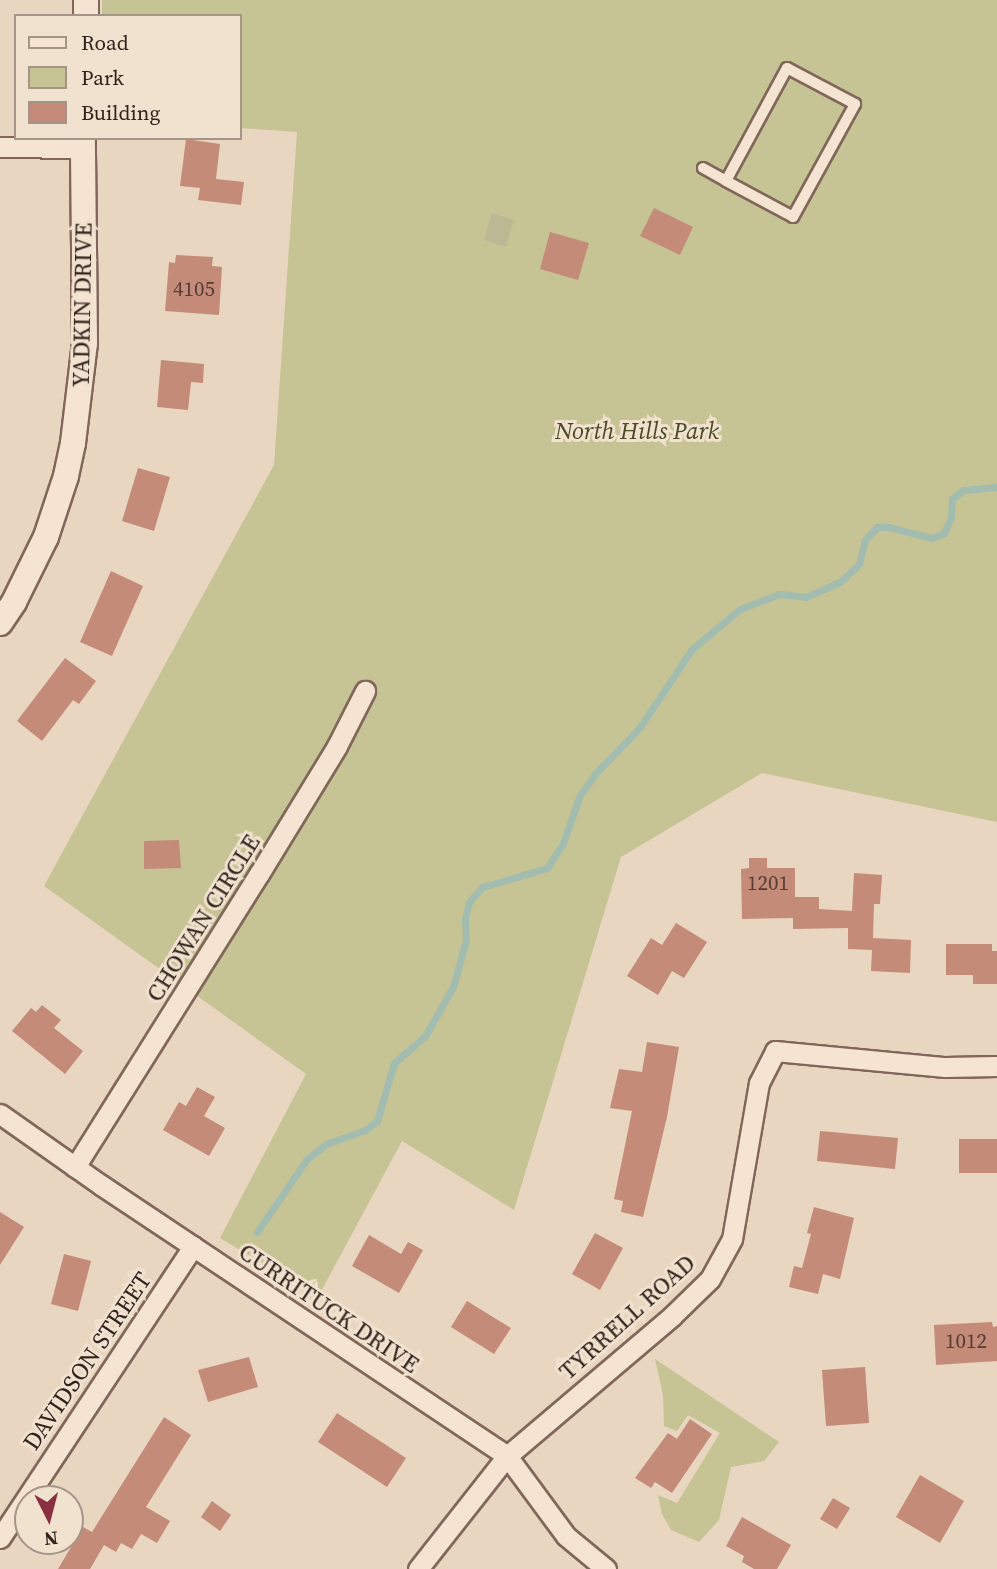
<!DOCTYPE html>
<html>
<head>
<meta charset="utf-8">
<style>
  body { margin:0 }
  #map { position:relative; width:997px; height:1569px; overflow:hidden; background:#e9d6c0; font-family:"Source Serif 4",serif }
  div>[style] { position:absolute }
  .green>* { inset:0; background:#c6c395 }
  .cemetery>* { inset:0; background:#bbb994 }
  .stream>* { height:7px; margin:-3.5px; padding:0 3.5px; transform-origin:3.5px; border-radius:3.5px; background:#a2bcb0 }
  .building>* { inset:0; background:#c48b79 }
  .roads { filter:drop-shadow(2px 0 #81675a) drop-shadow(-2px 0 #81675a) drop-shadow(0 2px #81675a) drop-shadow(0 -2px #81675a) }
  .service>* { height:10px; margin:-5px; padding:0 5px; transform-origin:5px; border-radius:5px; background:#f5e4d2 }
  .minor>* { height:19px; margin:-9.5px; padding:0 9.5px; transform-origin:9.5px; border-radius:9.5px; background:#f5e4d2 }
  .tertiary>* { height:24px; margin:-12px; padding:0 12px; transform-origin:12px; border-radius:12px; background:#f5e4d2 }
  span { translate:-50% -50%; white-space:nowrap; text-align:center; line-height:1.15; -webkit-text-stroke:6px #f1e1cf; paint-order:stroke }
  .number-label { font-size:21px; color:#563d34 }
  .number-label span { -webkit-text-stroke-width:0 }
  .street-label { font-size:24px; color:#31231d }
  .park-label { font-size:24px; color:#494c25; font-style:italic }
  .legend { position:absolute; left:14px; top:14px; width:228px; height:126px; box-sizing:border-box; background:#f1e1cf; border:2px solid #a49588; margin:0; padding:9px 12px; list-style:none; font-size:21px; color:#31231d }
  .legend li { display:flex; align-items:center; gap:14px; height:35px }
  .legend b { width:35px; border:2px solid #a49588 }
  .north { position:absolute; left:14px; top:1485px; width:70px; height:70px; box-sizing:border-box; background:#f1e1cf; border:2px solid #a49588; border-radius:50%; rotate:174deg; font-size:19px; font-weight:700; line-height:28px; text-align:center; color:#31231d }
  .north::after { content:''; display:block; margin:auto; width:24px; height:32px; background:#8a2f40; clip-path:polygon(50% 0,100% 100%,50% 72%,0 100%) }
</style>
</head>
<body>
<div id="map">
  <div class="green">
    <div style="clip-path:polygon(102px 0,997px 0,997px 822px,762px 773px,621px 857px,514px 1210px,402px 1141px,318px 1297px,220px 1238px,306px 1074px,44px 886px,274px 465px,297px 132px,240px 128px,240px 16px,102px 16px)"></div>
    <div style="clip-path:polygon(655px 1359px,779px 1442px,764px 1461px,731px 1467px,719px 1520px,699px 1542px,671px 1530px,662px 1514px,658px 1495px,677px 1503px,720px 1433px,688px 1415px,677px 1431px,664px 1426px,663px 1395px)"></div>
  </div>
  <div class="cemetery">
    <div style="clip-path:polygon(492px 213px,514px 220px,506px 247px,484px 240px)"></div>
  </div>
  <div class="stream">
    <div style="left:257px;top:1232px;width:88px;rotate:-55.6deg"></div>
    <div style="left:307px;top:1159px;width:24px;rotate:-38deg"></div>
    <div style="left:326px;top:1144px;width:41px;rotate:-19.7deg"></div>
    <div style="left:365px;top:1130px;width:15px;rotate:-37deg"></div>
    <div style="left:377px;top:1121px;width:60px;rotate:-73.7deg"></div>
    <div style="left:394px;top:1063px;width:41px;rotate:-41.1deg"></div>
    <div style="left:425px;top:1036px;width:56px;rotate:-60.3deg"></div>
    <div style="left:453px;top:987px;width:49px;rotate:-74.5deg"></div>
    <div style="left:466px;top:940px;width:21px;rotate:-93deg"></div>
    <div style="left:465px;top:919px;width:17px;rotate:-77deg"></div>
    <div style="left:469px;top:902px;width:20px;rotate:-49deg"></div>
    <div style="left:482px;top:887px;width:68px;rotate:-16.3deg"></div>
    <div style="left:547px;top:868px;width:30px;rotate:-57deg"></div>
    <div style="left:563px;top:843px;width:51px;rotate:-70.5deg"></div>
    <div style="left:580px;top:795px;width:26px;rotate:-54deg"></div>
    <div style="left:595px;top:774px;width:65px;rotate:-46.2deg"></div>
    <div style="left:640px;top:727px;width:94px;rotate:-56.3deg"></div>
    <div style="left:692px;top:649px;width:62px;rotate:-39.8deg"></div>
    <div style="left:740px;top:609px;width:42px;rotate:-21deg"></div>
    <div style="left:779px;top:594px;width:27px;rotate:6deg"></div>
    <div style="left:806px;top:597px;width:37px;rotate:-24deg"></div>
    <div style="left:840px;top:582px;width:26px;rotate:-43deg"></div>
    <div style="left:859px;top:564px;width:25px;rotate:-76deg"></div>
    <div style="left:865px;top:540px;width:18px;rotate:-47deg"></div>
    <div style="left:877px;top:527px;width:12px"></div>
    <div style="left:889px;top:527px;width:44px;rotate:14.3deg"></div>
    <div style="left:932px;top:538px;width:13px;rotate:-23deg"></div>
    <div style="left:944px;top:533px;width:17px;rotate:-66deg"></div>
    <div style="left:951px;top:517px;width:18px;rotate:-87deg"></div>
    <div style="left:952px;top:499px;width:14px;rotate:-39deg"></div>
    <div style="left:963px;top:490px;width:34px;rotate:-5deg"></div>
  </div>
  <div class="building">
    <div style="clip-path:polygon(186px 139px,220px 144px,216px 179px,244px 182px,241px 205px,198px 200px,200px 188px,180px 186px)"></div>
    <div style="clip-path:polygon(654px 208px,693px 227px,680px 255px,640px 236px)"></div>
    <div style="clip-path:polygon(550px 232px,589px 243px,578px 280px,540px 269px)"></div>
    <div style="clip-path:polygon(176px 255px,213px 257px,212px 266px,222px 267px,219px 315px,165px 311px,169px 262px,175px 263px)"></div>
    <div style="clip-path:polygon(161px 360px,204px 364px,203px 383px,191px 382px,188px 410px,157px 407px)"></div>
    <div style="clip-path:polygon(138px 468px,170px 477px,154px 531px,122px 521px)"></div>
    <div style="clip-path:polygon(111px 571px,143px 586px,112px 656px,80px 642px)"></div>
    <div style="clip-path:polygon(65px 658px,96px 681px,79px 704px,73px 700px,42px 741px,17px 721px)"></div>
    <div style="clip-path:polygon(179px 840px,181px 868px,144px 869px,144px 841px)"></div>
    <div style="clip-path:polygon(749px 858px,767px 858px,767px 868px,795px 868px,795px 897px,819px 897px,819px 909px,852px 911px,854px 873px,882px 875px,880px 904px,874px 904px,873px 938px,911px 940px,910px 973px,871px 971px,872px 950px,848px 949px,848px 928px,793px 929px,793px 918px,742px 919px,741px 869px,749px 868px)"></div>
    <div style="clip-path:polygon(676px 923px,707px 942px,684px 978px,672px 971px,658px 995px,627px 976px,651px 938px,662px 945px)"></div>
    <div style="clip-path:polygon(946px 944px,992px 944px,992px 951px,997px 951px,997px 984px,973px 984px,973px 975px,946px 975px)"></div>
    <div style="clip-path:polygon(42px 1005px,61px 1020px,54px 1028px,83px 1051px,65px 1074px,12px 1031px,31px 1008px,36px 1012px)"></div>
    <div style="clip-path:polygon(647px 1042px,679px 1047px,667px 1117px,643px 1217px,621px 1212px,623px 1201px,614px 1199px,632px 1111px,610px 1108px,619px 1069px,642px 1072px)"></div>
    <div style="clip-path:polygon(197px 1087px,215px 1097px,204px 1116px,225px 1128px,209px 1156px,163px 1130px,179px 1102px,186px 1106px)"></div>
    <div style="clip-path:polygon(820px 1131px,898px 1138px,895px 1169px,817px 1161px)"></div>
    <div style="clip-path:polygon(959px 1139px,997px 1139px,997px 1173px,959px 1173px)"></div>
    <div style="clip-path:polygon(814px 1207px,854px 1218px,840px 1279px,823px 1274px,818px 1294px,789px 1287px,794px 1266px,802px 1268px,811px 1234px,807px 1233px)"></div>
    <div style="clip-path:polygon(0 1212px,24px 1227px,0 1265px)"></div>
    <div style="clip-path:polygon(595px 1233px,623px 1248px,600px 1290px,572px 1274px)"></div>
    <div style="clip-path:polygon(369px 1235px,401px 1254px,408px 1242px,423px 1250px,399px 1293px,352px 1266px)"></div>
    <div style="clip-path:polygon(64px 1254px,91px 1261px,78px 1311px,51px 1304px)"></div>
    <div style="clip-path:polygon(467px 1301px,511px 1328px,494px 1354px,451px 1327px)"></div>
    <div style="clip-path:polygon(992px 1322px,993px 1327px,997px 1326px,997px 1361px,936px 1365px,934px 1325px)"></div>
    <div style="clip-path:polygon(249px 1357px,258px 1387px,208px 1402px,198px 1370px)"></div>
    <div style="clip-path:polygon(865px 1367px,869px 1423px,826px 1426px,822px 1370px)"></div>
    <div style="clip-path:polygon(337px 1413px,406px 1458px,387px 1487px,318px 1442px)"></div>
    <div style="clip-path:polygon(164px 1417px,191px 1435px,146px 1507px,170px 1521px,157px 1543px,141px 1534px,132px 1549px,121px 1543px,116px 1552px,104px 1545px,90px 1569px,58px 1569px,83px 1527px,92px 1532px)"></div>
    <div style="clip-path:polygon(690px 1419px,712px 1434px,672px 1493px,655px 1482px,651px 1488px,635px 1478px,668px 1433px,677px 1439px)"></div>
    <div style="clip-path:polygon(920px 1475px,964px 1501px,940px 1543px,896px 1517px)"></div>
    <div style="clip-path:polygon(833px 1498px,850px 1508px,837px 1529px,820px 1519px)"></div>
    <div style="clip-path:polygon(212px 1501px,231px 1515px,220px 1531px,201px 1517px)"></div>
    <div style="clip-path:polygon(742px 1517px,791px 1545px,777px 1569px,754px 1569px,742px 1562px,744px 1556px,726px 1546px)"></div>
  </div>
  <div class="roads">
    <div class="service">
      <div style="left:703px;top:168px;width:26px;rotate:29deg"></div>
      <div style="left:726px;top:181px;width:76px;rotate:28.2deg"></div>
      <div style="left:793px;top:217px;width:129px;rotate:-61.2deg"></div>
      <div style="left:855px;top:104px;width:77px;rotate:-152.1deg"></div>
      <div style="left:787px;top:68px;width:128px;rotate:118.4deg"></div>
    </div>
    <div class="minor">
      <div style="left:0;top:147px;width:83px;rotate:0.7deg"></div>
      <div style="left:0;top:1114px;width:123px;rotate:35.1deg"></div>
      <div style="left:101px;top:1185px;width:488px;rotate:33.7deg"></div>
      <div style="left:507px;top:1456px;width:99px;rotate:53.6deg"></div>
      <div style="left:566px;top:1536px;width:52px;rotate:39.5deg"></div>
      <div style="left:75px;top:1167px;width:346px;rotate:-57.9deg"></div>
      <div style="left:259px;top:874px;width:150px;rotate:-58.6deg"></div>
      <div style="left:337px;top:746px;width:62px;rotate:-63deg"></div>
      <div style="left:0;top:1538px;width:350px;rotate:-56.5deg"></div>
      <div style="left:418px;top:1569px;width:144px;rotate:-51.8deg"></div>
      <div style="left:507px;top:1456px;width:216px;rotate:-40.3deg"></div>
      <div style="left:672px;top:1316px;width:53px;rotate:-44.2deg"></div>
      <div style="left:710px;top:1279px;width:46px;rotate:-61.2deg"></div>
      <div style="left:732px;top:1239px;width:158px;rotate:-80.2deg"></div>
      <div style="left:759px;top:1083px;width:36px;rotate:-63deg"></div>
      <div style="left:775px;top:1051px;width:171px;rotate:5.4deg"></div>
      <div style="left:945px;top:1067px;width:52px;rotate:-1.1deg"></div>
    </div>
    <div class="tertiary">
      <div style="left:86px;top:16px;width:16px;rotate:-90deg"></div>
      <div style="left:0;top:623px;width:25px;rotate:-56deg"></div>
      <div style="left:14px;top:602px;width:72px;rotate:-63.8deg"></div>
      <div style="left:46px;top:537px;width:64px;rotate:-71.8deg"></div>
      <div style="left:66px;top:476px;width:34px;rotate:-78deg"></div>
      <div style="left:73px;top:443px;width:101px;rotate:-83.2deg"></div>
      <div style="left:85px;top:343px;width:205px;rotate:-90.6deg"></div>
    </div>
  </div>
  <div class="number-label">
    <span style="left:194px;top:289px">4105</span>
    <span style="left:768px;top:883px">1201</span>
    <span style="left:966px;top:1341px">1012</span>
  </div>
  <div class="street-label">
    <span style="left:82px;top:305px;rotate:-89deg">YADKIN DRIVE</span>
    <span style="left:203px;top:918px;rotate:-58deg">CHOWAN CIRCLE</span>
    <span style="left:329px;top:1308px;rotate:34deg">CURRITUCK DRIVE</span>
    <span style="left:627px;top:1317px;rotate:-42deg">TYRRELL ROAD</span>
    <span style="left:87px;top:1361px;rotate:-56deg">DAVIDSON STREET</span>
  </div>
  <div class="park-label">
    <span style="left:637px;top:431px">North Hills Park</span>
  </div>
  <ul class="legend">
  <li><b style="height:9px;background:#f5e4d2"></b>Road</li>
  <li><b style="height:19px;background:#c6c395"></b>Park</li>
  <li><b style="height:19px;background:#c48b79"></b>Building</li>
  </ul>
  <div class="north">N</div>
</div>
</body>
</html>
